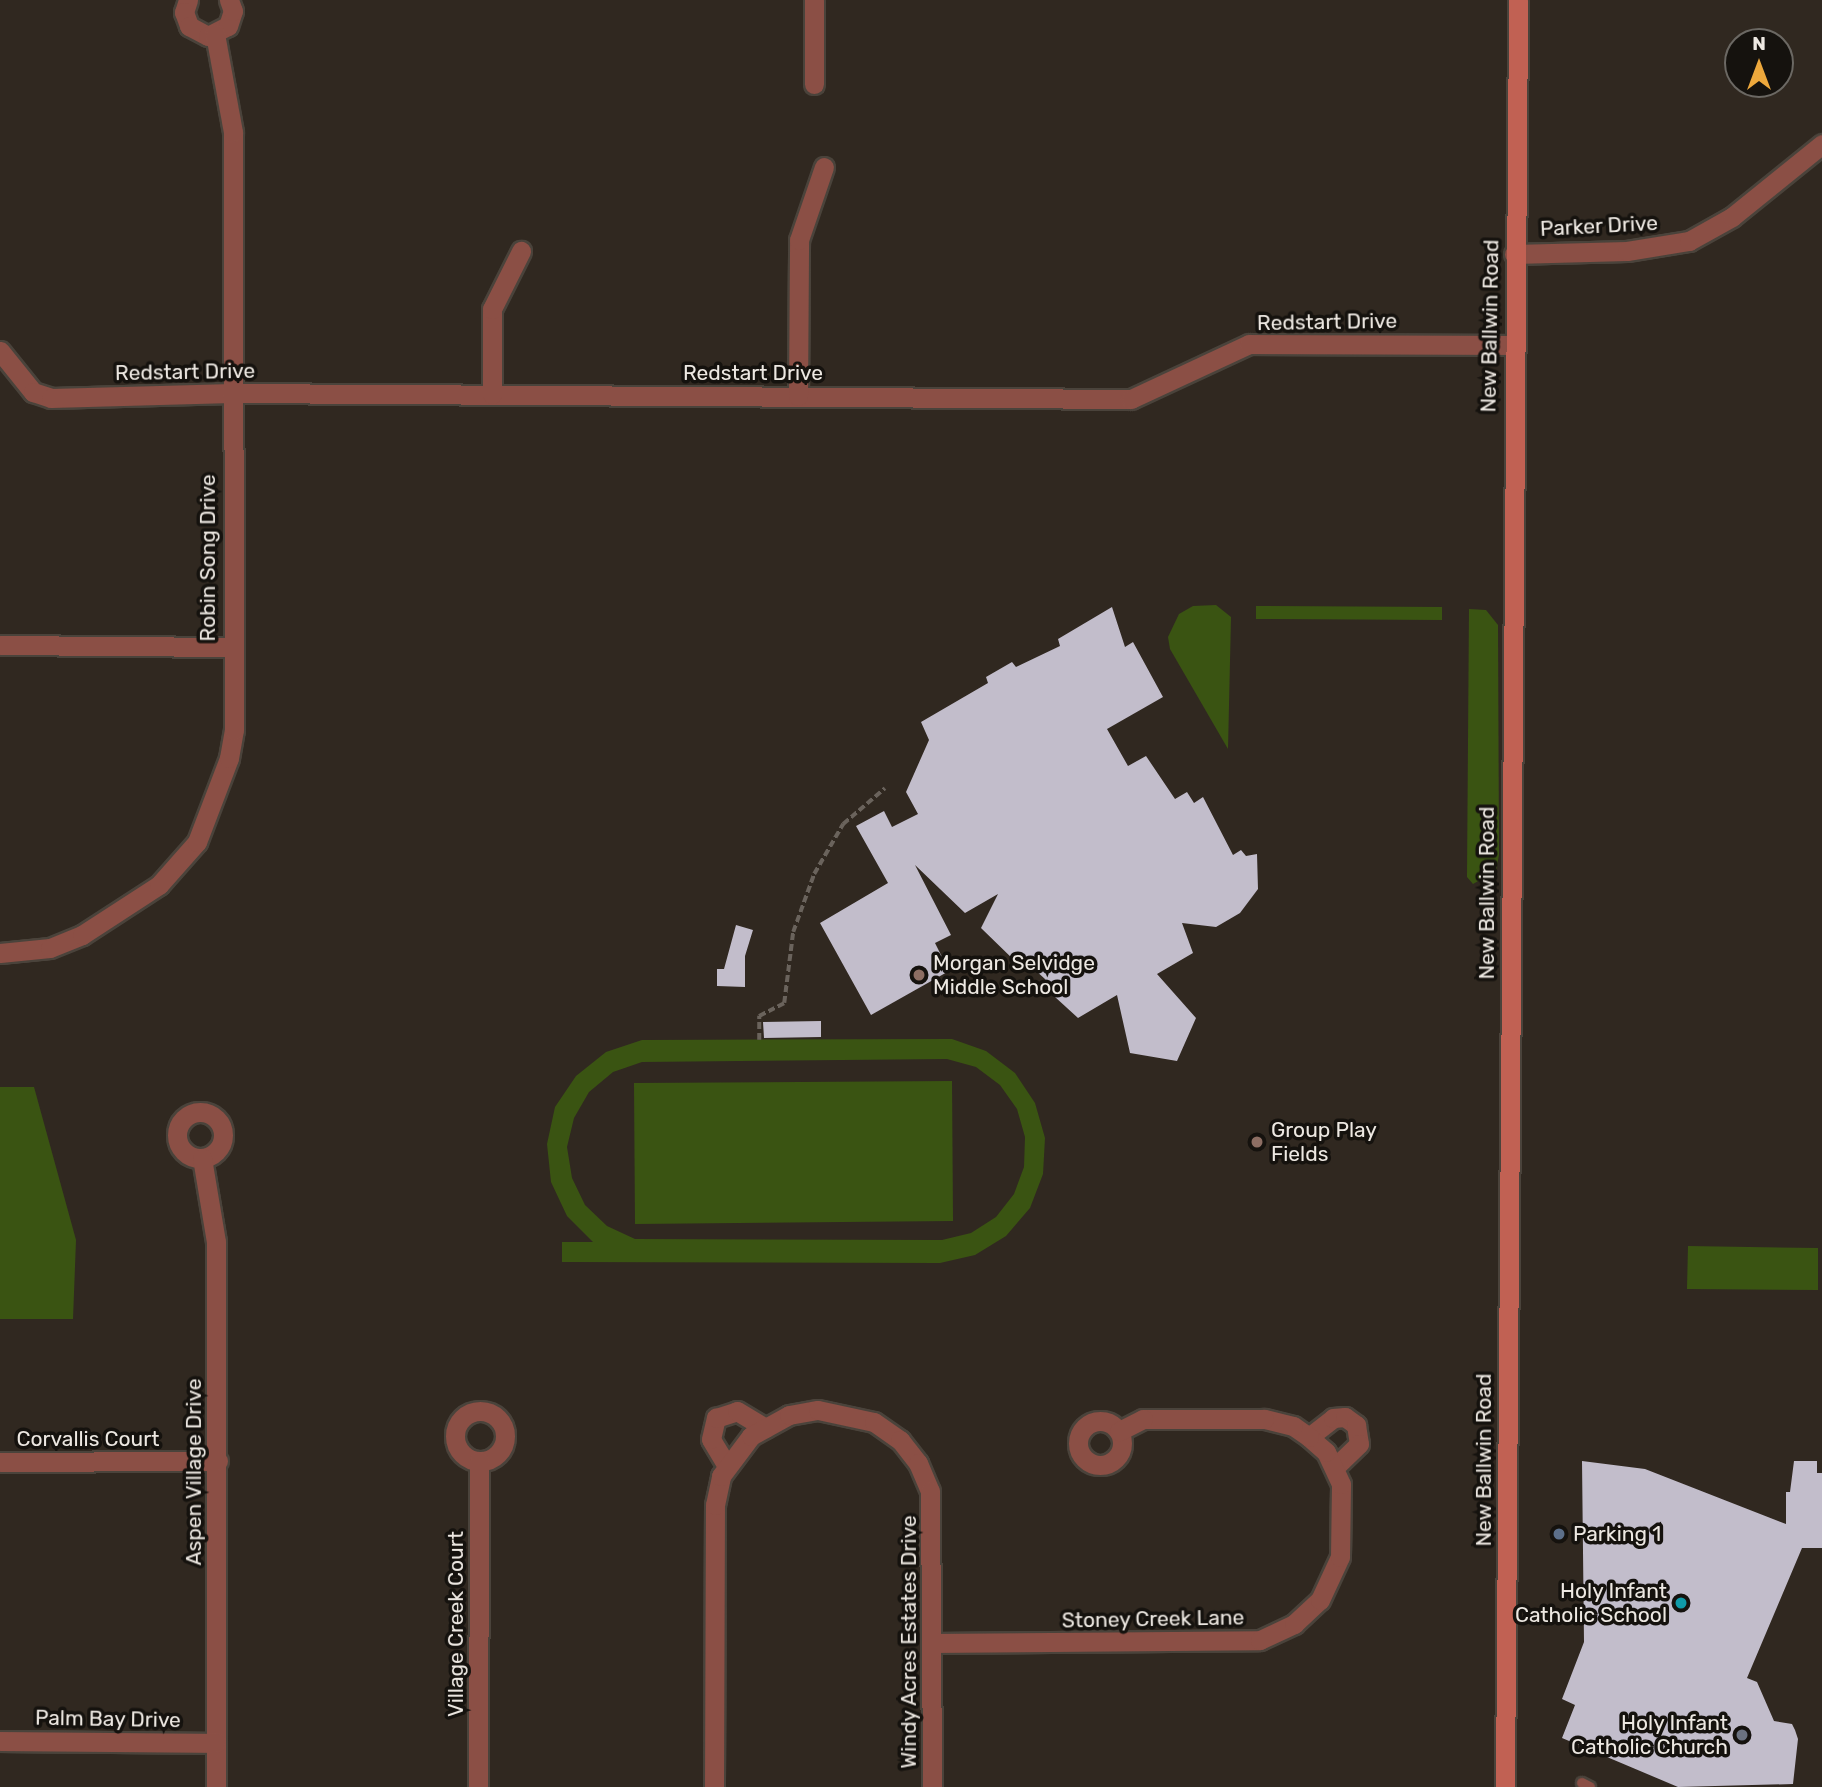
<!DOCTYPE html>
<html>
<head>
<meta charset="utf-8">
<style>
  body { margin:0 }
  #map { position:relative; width:1822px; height:1787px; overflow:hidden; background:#302820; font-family:Rubik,sans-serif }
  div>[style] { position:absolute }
  .green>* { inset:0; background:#3a5412 }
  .building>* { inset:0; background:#c2bdcb }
  .path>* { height:3.5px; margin-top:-1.75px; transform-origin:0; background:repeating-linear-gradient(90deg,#6a635c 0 7px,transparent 0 10.5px) }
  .roads { filter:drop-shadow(2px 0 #4a433b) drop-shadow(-2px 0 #4a433b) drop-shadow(0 2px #4a433b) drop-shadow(0 -2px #4a433b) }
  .service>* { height:10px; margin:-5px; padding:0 5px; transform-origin:5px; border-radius:5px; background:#8b4f45 }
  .minor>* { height:19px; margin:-9.5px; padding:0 9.5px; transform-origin:9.5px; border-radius:9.5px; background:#8b4f45 }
  .minor>.ring { margin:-9.5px; padding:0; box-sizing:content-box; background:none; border:19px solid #8b4f45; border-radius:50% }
  .secondary>* { height:19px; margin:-9.5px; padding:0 9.5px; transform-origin:9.5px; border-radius:9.5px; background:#c16153 }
  .dots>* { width:19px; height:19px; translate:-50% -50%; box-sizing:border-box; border:4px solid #15120e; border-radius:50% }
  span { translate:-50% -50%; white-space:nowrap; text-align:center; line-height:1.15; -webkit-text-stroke:7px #15120e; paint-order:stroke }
  .street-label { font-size:21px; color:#ede8e2 }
  .poi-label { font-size:21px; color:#ede8e2 }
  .left { translate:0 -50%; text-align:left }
  .right { translate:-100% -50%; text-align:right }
  .north { position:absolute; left:1724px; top:28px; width:70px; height:70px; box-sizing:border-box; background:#15120e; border:2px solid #6b6863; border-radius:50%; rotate:0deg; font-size:19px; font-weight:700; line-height:28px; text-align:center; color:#ede8e2 }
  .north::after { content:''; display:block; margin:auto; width:24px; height:32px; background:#eda83c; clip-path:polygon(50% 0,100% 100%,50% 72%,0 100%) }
</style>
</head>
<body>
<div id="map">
  <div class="green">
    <div style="clip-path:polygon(1216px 605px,1231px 617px,1228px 749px,1170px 649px,1168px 637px,1179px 614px,1193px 606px)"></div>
    <div style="clip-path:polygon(1256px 606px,1442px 607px,1442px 620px,1256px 619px)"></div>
    <div style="clip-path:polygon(1469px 609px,1486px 610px,1498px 625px,1499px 855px,1496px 871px,1473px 884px,1467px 877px)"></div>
    <div style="clip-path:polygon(evenodd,952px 1039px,986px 1051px,1015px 1073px,1035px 1103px,1045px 1138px,1043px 1174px,1030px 1208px,1006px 1236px,975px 1255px,940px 1263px,562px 1262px,562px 1242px,593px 1242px,567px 1216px,551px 1182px,547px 1144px,555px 1107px,576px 1076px,606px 1052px,642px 1040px,952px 1039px,947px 1059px,976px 1067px,1000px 1085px,1017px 1109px,1025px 1137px,1024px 1167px,1014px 1194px,996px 1217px,971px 1233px,942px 1240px,635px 1239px,607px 1226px,585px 1205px,572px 1178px,567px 1147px,574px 1118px,589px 1092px,613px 1072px,642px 1062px,947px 1059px)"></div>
    <div style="clip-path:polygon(952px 1081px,953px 1221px,635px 1224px,634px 1083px)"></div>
    <div style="clip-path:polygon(0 1087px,34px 1087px,76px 1240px,73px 1319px,0 1319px)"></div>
    <div style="clip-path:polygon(1688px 1246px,1818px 1248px,1818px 1290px,1687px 1289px)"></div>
  </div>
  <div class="building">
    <div style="clip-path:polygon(1112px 607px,1125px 647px,1133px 642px,1163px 697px,1107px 729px,1128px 766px,1146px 756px,1175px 799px,1187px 792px,1194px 803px,1203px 797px,1233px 855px,1241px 850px,1246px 856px,1257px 854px,1258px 889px,1240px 913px,1216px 927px,1182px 923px,1193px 953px,1157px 974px,1196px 1018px,1177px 1061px,1130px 1053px,1117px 995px,1078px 1018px,1043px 986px,1045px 979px,1023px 959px,1017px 963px,981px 928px,998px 894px,965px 913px,915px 865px,951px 935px,935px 943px,949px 971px,871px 1015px,820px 923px,888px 883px,856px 826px,884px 811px,892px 827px,918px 814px,906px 792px,929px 740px,921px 722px,988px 683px,986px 677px,1012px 662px,1016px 667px,1060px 646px,1058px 639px)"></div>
    <div style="clip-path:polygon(736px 925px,753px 930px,745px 956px,745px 987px,717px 986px,717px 969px,724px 969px)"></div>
    <div style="clip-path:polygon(821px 1021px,821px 1037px,764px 1038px,763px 1022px)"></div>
    <div style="clip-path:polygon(1582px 1461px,1645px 1469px,1786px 1524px,1786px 1492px,1790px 1492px,1794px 1461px,1817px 1461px,1817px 1473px,1822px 1473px,1822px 1548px,1802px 1548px,1747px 1678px,1757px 1682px,1774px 1721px,1792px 1724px,1795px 1730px,1798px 1739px,1793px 1784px,1678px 1787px,1562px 1738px,1575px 1705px,1562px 1699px,1584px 1642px)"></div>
  </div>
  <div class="path">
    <div style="left:759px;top:1040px;width:24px;rotate:-90deg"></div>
    <div style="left:759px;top:1016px;width:28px;rotate:-27deg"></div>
    <div style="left:784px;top:1003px;width:72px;rotate:-82.8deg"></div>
    <div style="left:793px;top:932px;width:62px;rotate:-70.1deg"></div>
    <div style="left:814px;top:874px;width:58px;rotate:-59.9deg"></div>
    <div style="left:843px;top:824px;width:55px;rotate:-40.6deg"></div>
  </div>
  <div class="roads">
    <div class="service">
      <div style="left:1582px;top:1783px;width:9px;rotate:27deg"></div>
    </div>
    <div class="minor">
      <div style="left:188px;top:0;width:13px;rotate:108deg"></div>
      <div style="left:184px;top:12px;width:15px;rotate:70deg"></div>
      <div style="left:189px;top:26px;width:21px;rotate:28deg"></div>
      <div style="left:208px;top:36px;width:22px;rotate:-27deg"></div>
      <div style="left:228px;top:26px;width:16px;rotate:-72deg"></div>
      <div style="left:233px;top:11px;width:12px;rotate:-110deg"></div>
      <div style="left:814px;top:84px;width:84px;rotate:-90deg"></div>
      <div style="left:1514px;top:254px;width:113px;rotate:-1.5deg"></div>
      <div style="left:1627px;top:251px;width:63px;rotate:-9.2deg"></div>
      <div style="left:1689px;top:241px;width:49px;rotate:-29.2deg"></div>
      <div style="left:1732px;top:217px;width:116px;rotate:-39deg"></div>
      <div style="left:0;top:351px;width:53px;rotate:51.2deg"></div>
      <div style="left:33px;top:392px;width:19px;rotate:18deg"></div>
      <div style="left:51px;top:398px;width:181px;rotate:-1.6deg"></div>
      <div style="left:232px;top:393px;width:899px;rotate:0.38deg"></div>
      <div style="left:1131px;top:399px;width:130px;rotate:-25deg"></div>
      <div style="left:1249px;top:344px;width:264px;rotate:0.2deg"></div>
      <div style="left:492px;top:394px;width:85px;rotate:-90deg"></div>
      <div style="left:492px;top:309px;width:65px;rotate:-63.4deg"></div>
      <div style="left:798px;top:396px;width:156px;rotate:-89.6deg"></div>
      <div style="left:799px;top:240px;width:77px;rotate:-71.1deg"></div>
      <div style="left:0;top:645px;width:230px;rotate:0.5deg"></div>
      <div style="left:0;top:953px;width:50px;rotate:-5.7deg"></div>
      <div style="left:50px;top:948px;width:35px;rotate:-22deg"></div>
      <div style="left:82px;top:935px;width:92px;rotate:-33deg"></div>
      <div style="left:159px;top:885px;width:57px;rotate:-48.5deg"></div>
      <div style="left:197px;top:842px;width:90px;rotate:-69.1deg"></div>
      <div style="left:229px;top:758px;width:28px;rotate:-80deg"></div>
      <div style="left:234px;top:730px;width:598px;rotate:-90.1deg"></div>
      <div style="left:233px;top:132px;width:100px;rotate:-100.4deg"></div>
      <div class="ring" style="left:177px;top:1112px;width:27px;height:27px"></div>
      <div style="left:202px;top:1158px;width:85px;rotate:80.5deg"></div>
      <div style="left:216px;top:1242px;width:545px;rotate:90deg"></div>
      <div class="ring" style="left:455px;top:1411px;width:31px;height:31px"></div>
      <div class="ring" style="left:1078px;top:1421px;width:25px;height:25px"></div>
      <div style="left:1309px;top:1437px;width:31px;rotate:-38deg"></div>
      <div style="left:1333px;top:1418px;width:12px;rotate:-5deg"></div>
      <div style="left:1345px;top:1417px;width:14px;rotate:36deg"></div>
      <div style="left:1356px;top:1425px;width:19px;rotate:81deg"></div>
      <div style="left:1359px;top:1444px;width:33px;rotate:136deg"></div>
      <div style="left:0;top:1462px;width:218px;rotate:-0.3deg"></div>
      <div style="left:727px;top:1466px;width:31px;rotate:-121deg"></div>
      <div style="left:711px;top:1439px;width:22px;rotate:-77deg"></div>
      <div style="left:716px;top:1418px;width:22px;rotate:-18deg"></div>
      <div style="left:737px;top:1411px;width:33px;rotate:31deg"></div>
      <div style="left:932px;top:1643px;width:328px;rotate:-0.5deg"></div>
      <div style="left:1260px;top:1640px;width:38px;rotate:-25deg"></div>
      <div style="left:1294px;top:1624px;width:35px;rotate:-43deg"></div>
      <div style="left:1320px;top:1600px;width:47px;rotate:-65.1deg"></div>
      <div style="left:1340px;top:1557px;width:73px;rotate:-89.2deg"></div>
      <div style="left:1341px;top:1484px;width:35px;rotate:-115deg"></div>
      <div style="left:1326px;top:1452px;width:23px;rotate:-139deg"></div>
      <div style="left:1309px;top:1437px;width:19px;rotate:-145deg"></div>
      <div style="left:1293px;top:1426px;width:30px;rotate:-166deg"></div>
      <div style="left:1264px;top:1419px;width:121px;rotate:180deg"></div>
      <div style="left:1143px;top:1419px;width:27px;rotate:153deg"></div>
      <div style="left:0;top:1741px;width:216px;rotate:0.5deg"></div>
      <div style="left:478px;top:1787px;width:326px;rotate:-89.8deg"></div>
      <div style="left:714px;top:1787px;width:282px;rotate:-89.8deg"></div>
      <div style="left:715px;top:1505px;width:30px;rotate:-78deg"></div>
      <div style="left:721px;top:1476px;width:50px;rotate:-53.1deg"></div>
      <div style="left:751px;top:1436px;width:43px;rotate:-28.9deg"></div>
      <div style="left:789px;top:1415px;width:29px;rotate:-10deg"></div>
      <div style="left:818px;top:1410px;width:57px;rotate:12.1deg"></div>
      <div style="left:874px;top:1422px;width:32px;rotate:35deg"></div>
      <div style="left:900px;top:1440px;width:29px;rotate:52deg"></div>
      <div style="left:918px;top:1463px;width:30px;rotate:67deg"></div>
      <div style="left:930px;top:1491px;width:296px;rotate:89.6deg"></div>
    </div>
    <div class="secondary">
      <div style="left:1505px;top:1787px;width:1787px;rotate:-89.58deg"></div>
    </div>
  </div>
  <div class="dots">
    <div style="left:919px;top:975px;background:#8d6e63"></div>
    <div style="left:1257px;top:1142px;background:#8d6e63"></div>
    <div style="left:1559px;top:1534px;background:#5c6f8a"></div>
    <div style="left:1681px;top:1603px;background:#0f9aa8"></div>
    <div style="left:1742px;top:1735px;background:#6b7280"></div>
  </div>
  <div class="street-label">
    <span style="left:1599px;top:226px;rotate:-3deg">Parker Drive</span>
    <span style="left:1327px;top:322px;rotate:-1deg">Redstart Drive</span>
    <span style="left:1490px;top:326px;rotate:-89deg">New Ballwin Road</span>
    <span style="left:185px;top:372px;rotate:-1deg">Redstart Drive</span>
    <span style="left:753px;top:373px">Redstart Drive</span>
    <span style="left:208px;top:558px;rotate:-90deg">Robin Song Drive</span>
    <span style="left:1487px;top:893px;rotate:-90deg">New Ballwin Road</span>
    <span style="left:88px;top:1439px">Corvallis Court</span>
    <span style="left:1484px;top:1460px;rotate:-90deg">New Ballwin Road</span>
    <span style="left:194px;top:1472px;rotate:-90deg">Aspen Village Drive</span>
    <span style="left:1153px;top:1619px;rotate:-1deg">Stoney Creek Lane</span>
    <span style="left:456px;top:1624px;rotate:-90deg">Village Creek Court</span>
    <span style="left:909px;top:1642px;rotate:-90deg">Windy Acres Estates Drive</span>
    <span style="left:108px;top:1719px;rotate:1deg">Palm Bay Drive</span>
  </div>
  <div class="poi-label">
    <span class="left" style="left:933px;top:975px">Morgan Selvidge<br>Middle School</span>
    <span class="left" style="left:1271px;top:1142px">Group Play<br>Fields</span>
    <span class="left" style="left:1573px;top:1534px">Parking 1</span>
    <span class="right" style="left:1667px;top:1603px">Holy Infant<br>Catholic School</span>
    <span class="right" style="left:1728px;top:1735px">Holy Infant<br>Catholic Church</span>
  </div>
  <div class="north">N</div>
</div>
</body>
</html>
